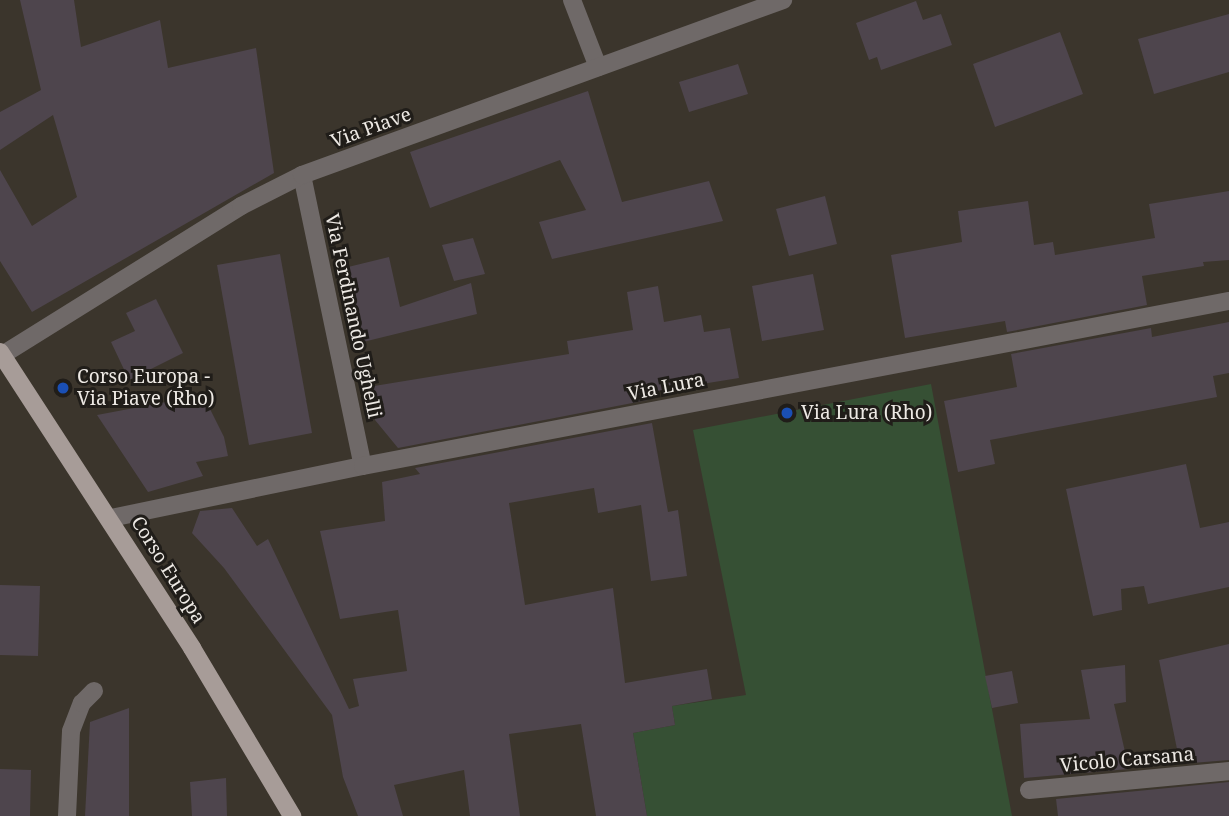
<!DOCTYPE html>
<html>
<head>
<meta charset="utf-8">
<style>
  body { margin:0 }
  #map { position:relative; width:1229px; height:816px; overflow:hidden; background:#3b352c; font-family:"Noto Serif",serif }
  div>[style] { position:absolute }
  .green>* { inset:0; background:#365034 }
  .building>* { inset:0; background:#4e454d }
  .minor>* { height:18px; margin:-9px; padding:0 9px; transform-origin:9px; border-radius:9px; background:#6f6968 }
  .major>* { height:18px; margin:-9px; padding:0 9px; transform-origin:9px; border-radius:9px; background:#a79c98 }
  .dots>* { width:19px; height:19px; translate:-50% -50%; box-sizing:border-box; border:4px solid #201d19; border-radius:50% }
  span { translate:-50% -50%; white-space:nowrap; text-align:center; line-height:1.15; -webkit-text-stroke:6px #201d19; paint-order:stroke }
  .street-label { font-size:19px; color:#ede9e4 }
  .poi-label { font-size:19px; color:#ede9e4 }
  .left { translate:0 -50%; text-align:left }
</style>
</head>
<body>
<div id="map">
  <div class="green">
    <div style="clip-path:polygon(931px 384px,1012px 816px,647px 816px,633px 733px,675px 725px,672px 706px,746px 695px,693px 430px)"></div>
  </div>
  <div class="building">
    <div style="clip-path:polygon(20px 0,74px 0,81px 47px,160px 20px,168px 68px,256px 48px,274px 173px,32px 312px,0 261px,0 170px,32px 226px,77px 197px,53px 115px,0 150px,0 112px,41px 90px)"></div>
    <div style="clip-path:polygon(916px 1px,923px 20px,941px 14px,952px 45px,881px 70px,877px 57px,869px 60px,856px 23px)"></div>
    <div style="clip-path:polygon(1229px 14px,1229px 72px,1154px 94px,1138px 39px)"></div>
    <div style="clip-path:polygon(1060px 32px,1083px 94px,995px 127px,973px 64px)"></div>
    <div style="clip-path:polygon(738px 64px,748px 94px,689px 112px,679px 82px)"></div>
    <div style="clip-path:polygon(588px 91px,622px 202px,709px 181px,723px 221px,552px 259px,539px 222px,586px 210px,560px 160px,430px 208px,410px 152px)"></div>
    <div style="clip-path:polygon(1229px 191px,1229px 260px,1203px 262px,1204px 266px,1142px 276px,1147px 305px,1007px 332px,1005px 321px,905px 338px,891px 255px,962px 242px,958px 211px,1028px 201px,1034px 245px,1053px 242px,1055px 255px,1155px 238px,1149px 204px)"></div>
    <div style="clip-path:polygon(825px 196px,837px 244px,789px 256px,776px 209px)"></div>
    <div style="clip-path:polygon(473px 238px,485px 274px,454px 281px,442px 245px)"></div>
    <div style="clip-path:polygon(280px 254px,312px 433px,249px 445px,217px 265px)"></div>
    <div style="clip-path:polygon(389px 257px,400px 307px,471px 283px,477px 314px,359px 343px,344px 268px)"></div>
    <div style="clip-path:polygon(813px 274px,824px 330px,762px 341px,752px 286px)"></div>
    <div style="clip-path:polygon(658px 286px,664px 322px,701px 315px,704px 332px,730px 328px,739px 378px,646px 393px,648px 400px,398px 448px,375px 420px,368px 387px,569px 354px,567px 341px,633px 330px,627px 292px)"></div>
    <div style="clip-path:polygon(156px 299px,183px 353px,129px 380px,111px 342px,135px 331px,126px 313px)"></div>
    <div style="clip-path:polygon(1229px 322px,1229px 373px,1213px 376px,1217px 397px,990px 440px,995px 464px,958px 472px,944px 401px,1017px 387px,1011px 354px,1151px 328px,1152px 337px)"></div>
    <div style="clip-path:polygon(203px 395px,224px 437px,228px 456px,196px 462px,203px 476px,148px 492px,97px 415px)"></div>
    <div style="clip-path:polygon(652px 423px,668px 512px,678px 510px,687px 576px,651px 581px,641px 505px,598px 513px,594px 488px,509px 503px,525px 605px,613px 588px,625px 683px,707px 669px,712px 699px,672px 706px,675px 725px,633px 733px,647px 816px,596px 816px,581px 724px,509px 734px,520px 816px,470px 816px,464px 770px,394px 785px,403px 816px,358px 816px,343px 777px,332px 715px,224px 568px,192px 533px,200px 511px,232px 508px,257px 546px,268px 539px,349px 709px,359px 706px,353px 679px,407px 671px,398px 610px,340px 619px,320px 531px,385px 521px,382px 482px,420px 474px,415px 468px)"></div>
    <div style="clip-path:polygon(1186px 464px,1200px 528px,1229px 522px,1229px 587px,1148px 604px,1144px 586px,1121px 589px,1122px 610px,1093px 616px,1066px 489px)"></div>
    <div style="clip-path:polygon(0 585px,40px 586px,38px 656px,0 655px)"></div>
    <div style="clip-path:polygon(1229px 644px,1229px 760px,1180px 764px,1159px 660px)"></div>
    <div style="clip-path:polygon(1125px 665px,1126px 702px,1114px 704px,1129px 769px,1024px 778px,1020px 724px,1090px 719px,1081px 670px)"></div>
    <div style="clip-path:polygon(1012px 671px,1018px 703px,992px 708px,985px 676px)"></div>
    <div style="clip-path:polygon(129px 708px,129px 816px,85px 816px,90px 722px)"></div>
    <div style="clip-path:polygon(0 769px,31px 770px,30px 816px,0 816px)"></div>
    <div style="clip-path:polygon(226px 778px,227px 816px,192px 816px,190px 782px)"></div>
    <div style="clip-path:polygon(1229px 782px,1229px 816px,1058px 816px,1056px 799px)"></div>
  </div>
  <div class="minor">
    <div style="left:572px;top:0;width:72px;rotate:68.8deg"></div>
    <div style="left:302px;top:175px;width:297px;rotate:78.2deg"></div>
    <div style="left:2px;top:355px;width:282px;rotate:-31.9deg"></div>
    <div style="left:241px;top:206px;width:68px;rotate:-26.9deg"></div>
    <div style="left:302px;top:175px;width:512px;rotate:-19.99deg"></div>
    <div style="left:111px;top:518px;width:257px;rotate:-11.7deg"></div>
    <div style="left:363px;top:466px;width:882px;rotate:-10.79deg"></div>
    <div style="left:1029px;top:790px;width:201px;rotate:-5.4deg"></div>
    <div style="left:67px;top:816px;width:85px;rotate:-87.3deg"></div>
    <div style="left:71px;top:731px;width:30px;rotate:-69deg"></div>
    <div style="left:82px;top:703px;width:17px;rotate:-45deg"></div>
  </div>
  <div class="major">
    <div style="left:0;top:352px;width:353px;rotate:57deg"></div>
    <div style="left:192px;top:648px;width:196px;rotate:59.2deg"></div>
  </div>
  <div class="dots">
    <div style="left:63px;top:388px;background:#1a4fb4"></div>
    <div style="left:787px;top:413px;background:#1a4fb4"></div>
  </div>
  <div class="street-label">
    <span style="left:371px;top:128px;rotate:-20deg">Via Piave</span>
    <span style="left:353px;top:316px;rotate:78deg">Via Ferdinando Ughelli</span>
    <span style="left:666px;top:387px;rotate:-11deg">Via Lura</span>
    <span style="left:168px;top:570px;rotate:58deg">Corso Europa</span>
    <span style="left:1127px;top:760px;rotate:-5deg">Vicolo Carsana</span>
  </div>
  <div class="poi-label">
    <span class="left" style="left:77px;top:388px">Corso Europa -<br>Via Piave (Rho)</span>
    <span class="left" style="left:801px;top:413px">Via Lura (Rho)</span>
  </div>
</div>
</body>
</html>
